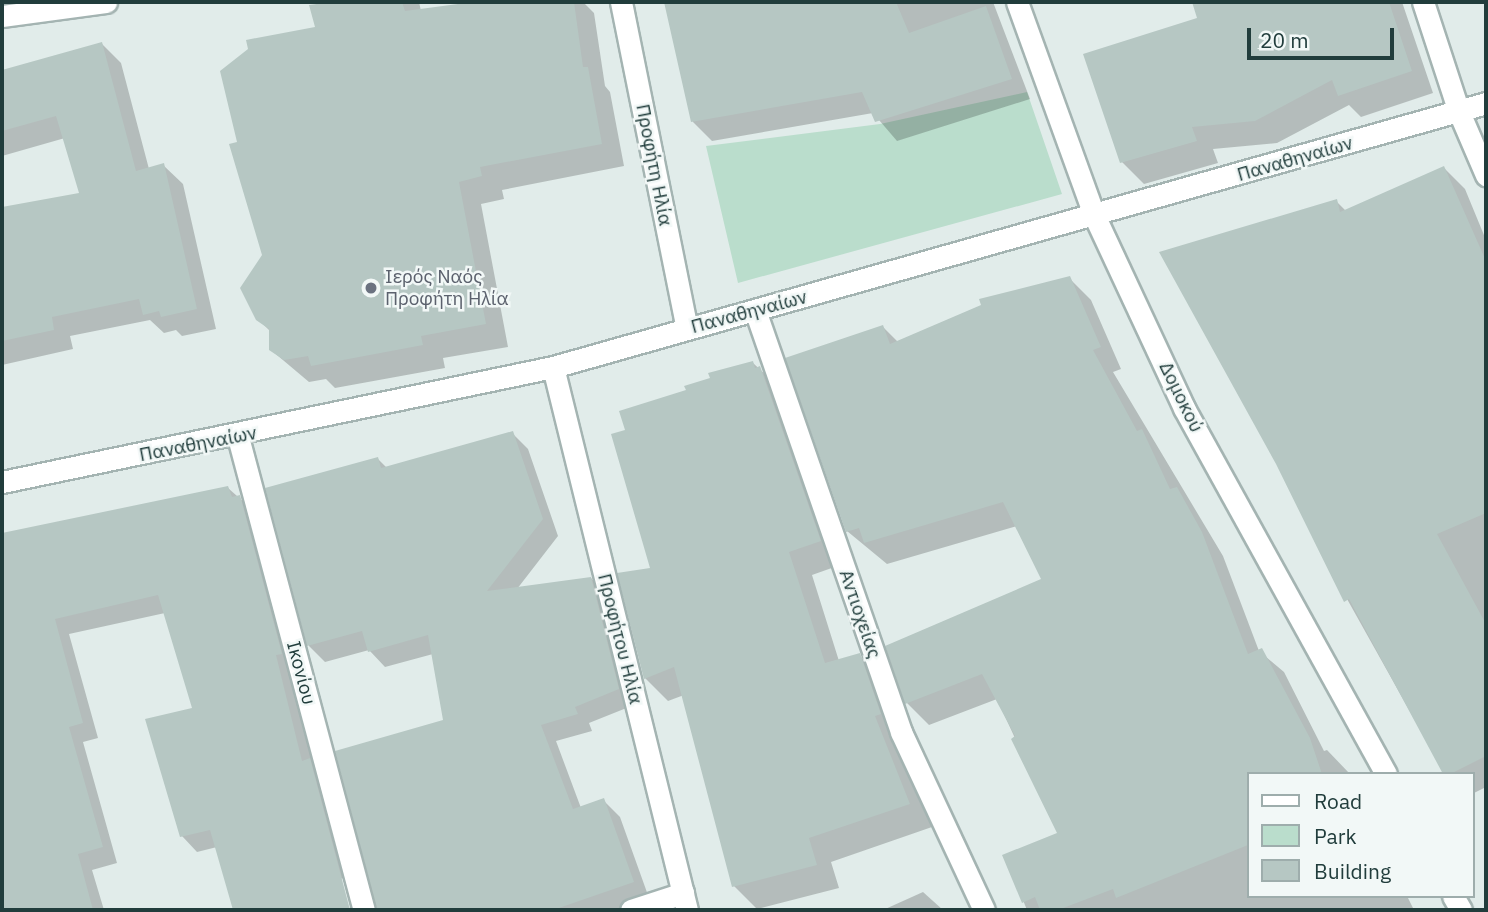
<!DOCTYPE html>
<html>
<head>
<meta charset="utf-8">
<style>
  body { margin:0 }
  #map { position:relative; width:1488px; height:912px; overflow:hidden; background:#e1ecea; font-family:"IBM Plex Sans",sans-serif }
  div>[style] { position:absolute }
  .green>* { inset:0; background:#baddcc }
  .shadow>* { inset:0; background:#0003 }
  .building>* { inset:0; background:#b6c7c3 }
  .roads { filter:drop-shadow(2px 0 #a4b4b2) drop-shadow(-2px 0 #a4b4b2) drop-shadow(0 2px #a4b4b2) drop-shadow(0 -2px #a4b4b2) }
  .minor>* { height:21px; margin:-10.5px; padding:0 10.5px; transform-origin:10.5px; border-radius:10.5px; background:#fff }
  .dots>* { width:19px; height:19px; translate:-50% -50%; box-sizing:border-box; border:4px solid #f2f8f7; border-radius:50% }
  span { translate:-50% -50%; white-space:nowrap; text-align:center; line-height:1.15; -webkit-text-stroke:5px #f2f8f7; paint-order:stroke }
  .street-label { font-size:19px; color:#213d3c }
  .worship-label { font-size:19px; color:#5b616d }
  .left { translate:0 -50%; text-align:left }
  .frame { position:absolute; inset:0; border:4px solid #213d3c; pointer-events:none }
  .legend { position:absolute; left:1247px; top:772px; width:228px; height:126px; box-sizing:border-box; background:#f2f8f7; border:2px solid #9eadac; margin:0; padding:9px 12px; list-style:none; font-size:21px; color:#213d3c }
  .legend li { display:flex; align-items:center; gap:14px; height:35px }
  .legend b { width:35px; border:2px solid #9eadac }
  .scale { position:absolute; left:1247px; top:28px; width:147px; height:32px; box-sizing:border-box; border:4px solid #213d3c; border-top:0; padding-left:9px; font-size:21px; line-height:24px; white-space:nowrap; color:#213d3c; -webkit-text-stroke:5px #f2f8f7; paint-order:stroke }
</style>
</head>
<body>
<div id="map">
  <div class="green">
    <div style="clip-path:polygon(1027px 92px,1062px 194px,738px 283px,706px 146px,880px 124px)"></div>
  </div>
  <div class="shadow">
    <div style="clip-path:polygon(322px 2px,419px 2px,421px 11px,486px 2px,583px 2px,594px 13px,605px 86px,610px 92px,624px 166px,502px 190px,504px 199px,481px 204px,508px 347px,443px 358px,445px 368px,335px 388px,326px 379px,309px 382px,271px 350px,271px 332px,258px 319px,263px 255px,239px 143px,317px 28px)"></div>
    <div style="clip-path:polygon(666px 2px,993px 2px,1030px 99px,897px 141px,873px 113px,712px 141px,693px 122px)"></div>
    <div style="clip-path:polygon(1194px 2px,1402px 2px,1433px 93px,1361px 117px,1349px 105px,1277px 143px,1213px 149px,1218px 163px,1144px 184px,1122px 162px,1200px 19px)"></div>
    <div style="clip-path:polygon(101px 43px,121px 63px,149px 169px,163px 165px,183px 184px,216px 329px,182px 336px,176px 330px,164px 333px,150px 320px,70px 336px,73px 349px,2px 365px,2px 209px,81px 195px,65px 138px,2px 156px,2px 72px)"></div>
    <div style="clip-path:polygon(1444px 168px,1465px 189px,1486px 240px,1486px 787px,1472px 794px,1472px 774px,1445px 774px,1314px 540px,1336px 201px,1346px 211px)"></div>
    <div style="clip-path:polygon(1069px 278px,1091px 300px,1121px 369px,1113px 372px,1223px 556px,1259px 651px,1284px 672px,1324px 751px,1327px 750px,1350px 774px,1248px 774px,1248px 896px,1407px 896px,1414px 910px,1027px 910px,1005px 856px,1059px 834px,997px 699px,929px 725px,907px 703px,1043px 580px,1017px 526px,887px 564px,847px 531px,883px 327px,898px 342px)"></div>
    <div style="clip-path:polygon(753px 363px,783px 391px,843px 564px,812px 575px,839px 661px,859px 655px,883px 679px,897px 739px,932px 827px,831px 862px,839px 888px,757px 909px,734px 886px,684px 695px,668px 701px,645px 678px,652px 570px,627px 431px,688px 391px)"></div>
    <div style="clip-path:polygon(512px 433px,528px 449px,558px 536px,517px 589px,591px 578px,607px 595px,634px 705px,589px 723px,592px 731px,556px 741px,581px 808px,604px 801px,620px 817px,649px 898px,630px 910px,391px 910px,380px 869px,445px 721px,433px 654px,385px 667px,369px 650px,325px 662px,309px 646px,267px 489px,378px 459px,387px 468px)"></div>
    <div style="clip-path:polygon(228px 488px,255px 512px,314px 765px,325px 776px,352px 876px,243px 902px,217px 847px,197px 852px,182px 836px,195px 710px,165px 613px,69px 634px,98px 738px,83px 742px,117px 863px,92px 870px,104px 910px,2px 910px,2px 536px)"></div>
    <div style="clip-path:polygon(923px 892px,943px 910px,883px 910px)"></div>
  </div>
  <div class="building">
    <div style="clip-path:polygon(332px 2px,402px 2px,405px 11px,473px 2px,574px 2px,583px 67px,588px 67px,602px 144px,480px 167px,482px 176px,459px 182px,486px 324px,421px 336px,423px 345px,311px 366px,308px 356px,284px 360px,269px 350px,269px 329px,256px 320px,240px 288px,262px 255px,229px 144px,237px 142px,220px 71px,248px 49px,246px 40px,315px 27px,309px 5px)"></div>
    <div style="clip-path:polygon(664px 2px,896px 2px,909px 33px,986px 6px,1012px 79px,875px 122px,862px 92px,691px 122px)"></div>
    <div style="clip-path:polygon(1192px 2px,1389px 2px,1412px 71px,1338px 96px,1332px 80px,1255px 121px,1192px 127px,1197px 141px,1120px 163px,1083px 54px,1197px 18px)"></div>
    <div style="clip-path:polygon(102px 42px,136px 171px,164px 163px,197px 309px,161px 317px,159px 311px,143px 315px,139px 299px,52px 317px,54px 330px,2px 341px,2px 207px,79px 193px,56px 116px,2px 131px,2px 70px)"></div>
    <div style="clip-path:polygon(1444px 166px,1486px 261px,1486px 513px,1437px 534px,1486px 624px,1486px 756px,1450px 774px,1443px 774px,1349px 599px,1344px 602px,1276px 464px,1159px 252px,1337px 199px,1340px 212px)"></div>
    <div style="clip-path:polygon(1070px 276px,1101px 347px,1093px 350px,1137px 431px,1142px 429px,1170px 489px,1177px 487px,1202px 532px,1248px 654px,1262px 648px,1310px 738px,1322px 774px,1248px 774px,1248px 845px,1116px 898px,1113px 889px,1058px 910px,1040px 910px,1035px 897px,1022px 903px,1002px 855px,1057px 833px,1011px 739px,1015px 736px,982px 674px,905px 704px,885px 646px,1041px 579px,1003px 502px,864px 543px,859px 528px,846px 532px,785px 358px,883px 325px,890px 344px,981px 305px,979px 299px)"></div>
    <div style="clip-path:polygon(753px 361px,755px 368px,760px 366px,821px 541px,789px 552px,825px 663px,860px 653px,881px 714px,875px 716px,910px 804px,809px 838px,817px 865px,732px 887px,674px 667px,644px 679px,617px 573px,650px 568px,611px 434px,625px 430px,619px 411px,686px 390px,684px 386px,710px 378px,708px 373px)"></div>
    <div style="clip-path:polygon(513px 431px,543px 519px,487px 591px,591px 577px,619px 689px,575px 707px,578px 714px,541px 725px,573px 809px,604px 798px,634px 882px,553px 910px,377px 910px,335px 751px,443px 720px,428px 635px,368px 652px,362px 631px,307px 646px,265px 488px,378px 457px,381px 468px)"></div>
    <div style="clip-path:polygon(228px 486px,232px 497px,240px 495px,282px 654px,276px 655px,302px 761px,310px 758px,350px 910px,233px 910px,210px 830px,180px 837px,145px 719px,192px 708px,158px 595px,55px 619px,83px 723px,69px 727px,103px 847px,78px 854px,93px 910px,2px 910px,2px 533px)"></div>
  </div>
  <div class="roads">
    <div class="minor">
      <div style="left:621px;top:2px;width:333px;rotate:78.6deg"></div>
      <div style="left:1017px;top:2px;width:229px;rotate:70.1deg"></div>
      <div style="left:1095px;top:217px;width:211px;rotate:65deg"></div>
      <div style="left:1184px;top:408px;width:418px;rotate:61.1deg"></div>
      <div style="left:1423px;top:2px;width:116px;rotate:71.9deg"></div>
      <div style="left:1459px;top:112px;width:69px;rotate:66.8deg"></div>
      <div style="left:2px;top:16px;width:105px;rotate:-7.7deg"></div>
      <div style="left:755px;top:310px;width:447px;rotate:70.9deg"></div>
      <div style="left:901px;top:732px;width:196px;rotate:65deg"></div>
      <div style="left:553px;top:367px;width:559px;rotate:76.14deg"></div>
      <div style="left:238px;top:437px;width:489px;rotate:75.1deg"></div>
      <div style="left:2px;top:482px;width:563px;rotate:-11.79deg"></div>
      <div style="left:553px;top:367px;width:970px;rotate:-15.8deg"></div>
      <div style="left:1453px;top:896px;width:16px;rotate:60deg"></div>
      <div style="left:631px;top:910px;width:55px;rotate:-18.1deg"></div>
    </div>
  </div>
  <div class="dots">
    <div style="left:371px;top:288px;background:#6b7280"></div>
  </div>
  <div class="street-label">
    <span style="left:1295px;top:159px;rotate:-16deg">Παναθηναίων</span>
    <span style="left:654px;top:165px;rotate:79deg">Προφήτη Ηλία</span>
    <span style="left:749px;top:312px;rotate:-15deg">Παναθηναίων</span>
    <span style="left:1181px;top:397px;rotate:64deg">Δομοκού</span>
    <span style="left:198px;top:444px;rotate:-11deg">Παναθηναίων</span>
    <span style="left:860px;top:614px;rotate:71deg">Αντιοχείας</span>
    <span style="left:620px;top:639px;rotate:76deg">Προφήτου Ηλία</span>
    <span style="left:301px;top:673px;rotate:75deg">Ικονίου</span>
  </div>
  <div class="worship-label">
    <span class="left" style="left:385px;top:288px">Ιερός Ναός<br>Προφήτη Ηλία</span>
  </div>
  <div class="frame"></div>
  <ul class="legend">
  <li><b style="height:9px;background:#fff"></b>Road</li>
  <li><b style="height:19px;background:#baddcc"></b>Park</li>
  <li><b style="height:19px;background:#b6c7c3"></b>Building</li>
  </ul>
  <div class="scale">20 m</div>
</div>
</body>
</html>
